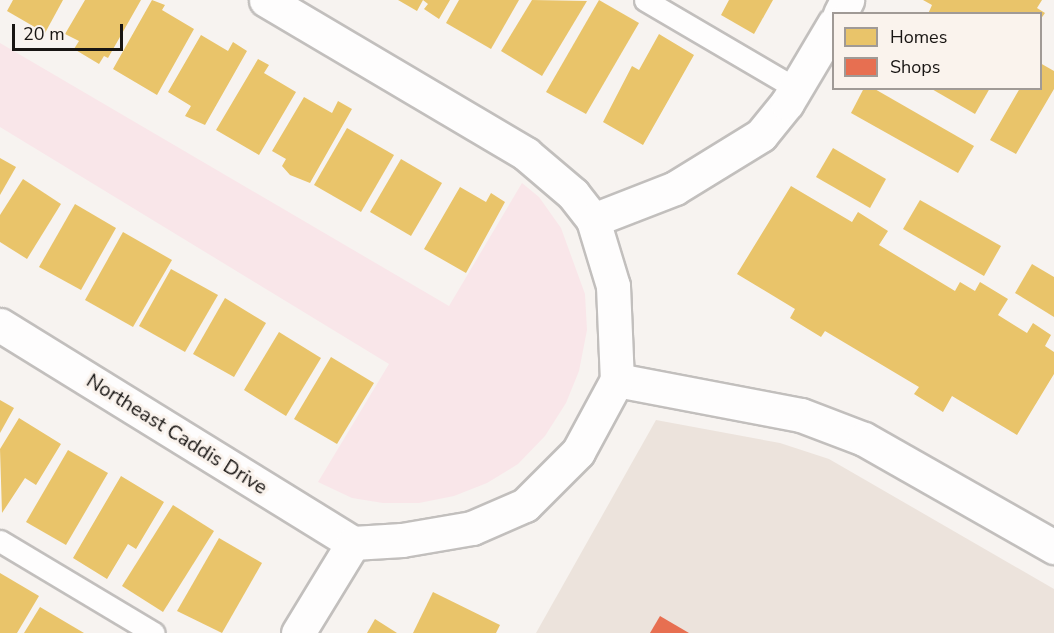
<!DOCTYPE html>
<html>
<head>
<meta charset="utf-8">
<style>
  body { margin:0 }
  #map { position:relative; width:1054px; height:633px; overflow:hidden; background:#f7f3f0; font-family:"Nunito Sans",sans-serif }
  div>[style] { position:absolute }
  .built>* { inset:0; background:#ece3dc }
  .green>* { inset:0; background:#f9e6e9 }
  .homes>* { inset:0; background:#e9c46a }
  .shops>* { inset:0; background:#e76f51 }
  .roads { filter:drop-shadow(2px 0 #c2bfbd) drop-shadow(-2px 0 #c2bfbd) drop-shadow(0 2px #c2bfbd) drop-shadow(0 -2px #c2bfbd) }
  .lane>* { height:21px; margin:-10.5px; padding:0 10.5px; transform-origin:10.5px; border-radius:10.5px; background:#fefdfd }
  .street>* { height:33px; margin:-16.5px; padding:0 16.5px; transform-origin:16.5px; border-radius:16.5px; background:#fefdfd }
  span { translate:-50% -50%; white-space:nowrap; text-align:center; line-height:1.15; -webkit-text-stroke:6px #faf3ed; paint-order:stroke }
  .street-label { font-size:20px; color:#181513 }
  .legend { position:absolute; left:832px; top:12px; width:210px; height:78px; box-sizing:border-box; background:#faf3ed; border:2px solid #a09a96; margin:0; padding:8px 10px; list-style:none; font-size:18px; color:#181513 }
  .legend li { display:flex; align-items:center; gap:12px; height:30px }
  .legend b { width:30px; border:2px solid #a09a96 }
  .scale { position:absolute; left:12px; top:24px; width:111px; height:27px; box-sizing:border-box; border:3px solid #181513; border-top:0; padding-left:8px; font-size:18px; line-height:21px; white-space:nowrap; color:#181513; -webkit-text-stroke:4px #faf3ed; paint-order:stroke }
</style>
</head>
<body>
<div id="map">
  <div class="built">
    <div style="clip-path:polygon(656px 420px,780px 443px,829px 459px,1054px 589px,1054px 633px,536px 633px)"></div>
  </div>
  <div class="green">
    <div style="clip-path:polygon(0 43px,449px 306px,522px 183px,539px 197px,561px 228px,585px 294px,587px 330px,579px 371px,566px 403px,545px 436px,518px 464px,487px 483px,454px 496px,419px 503px,383px 503px,352px 498px,318px 482px,389px 364px,0 127px)"></div>
  </div>
  <div class="homes">
    <div style="clip-path:polygon(13px 0,63px 0,45px 33px,7px 11px)"></div>
    <div style="clip-path:polygon(85px 0,141px 0,108px 58px,104px 56px,99px 64px,74px 49px,79px 41px,65px 34px)"></div>
    <div style="clip-path:polygon(152px 0,165px 5px,162px 10px,194px 29px,157px 95px,113px 69px)"></div>
    <div style="clip-path:polygon(398px 0,450px 0,439px 19px,424px 9px,428px 4px,423px 0,417px 11px)"></div>
    <div style="clip-path:polygon(459px 0,519px 0,491px 49px,446px 23px)"></div>
    <div style="clip-path:polygon(532px 0,587px 1px,542px 76px,501px 51px)"></div>
    <div style="clip-path:polygon(599px 0,639px 23px,586px 114px,546px 92px)"></div>
    <div style="clip-path:polygon(729px 0,773px 0,754px 34px,721px 15px)"></div>
    <div style="clip-path:polygon(923px 0,1042px 0,1037px 8px,1045px 13px,1040px 20px,1040px 14px,928px 14px,932px 5px)"></div>
    <div style="clip-path:polygon(659px 34px,694px 55px,643px 145px,603px 122px,632px 66px,639px 70px)"></div>
    <div style="clip-path:polygon(201px 35px,228px 51px,233px 42px,247px 51px,205px 125px,185px 116px,191px 106px,168px 92px)"></div>
    <div style="clip-path:polygon(258px 59px,269px 65px,264px 73px,296px 92px,259px 155px,216px 130px)"></div>
    <div style="clip-path:polygon(1040px 63px,1054px 71px,1054px 89px,1016px 154px,990px 140px,1020px 88px,1040px 88px)"></div>
    <div style="clip-path:polygon(864px 88px,873px 88px,974px 146px,958px 173px,851px 113px)"></div>
    <div style="clip-path:polygon(930px 88px,990px 88px,975px 114px)"></div>
    <div style="clip-path:polygon(304px 97px,332px 113px,338px 101px,352px 109px,310px 183px,290px 175px,282px 166px,286px 159px,272px 151px)"></div>
    <div style="clip-path:polygon(347px 128px,394px 155px,361px 212px,314px 185px)"></div>
    <div style="clip-path:polygon(833px 148px,886px 179px,870px 208px,816px 177px)"></div>
    <div style="clip-path:polygon(0 158px,16px 167px,0 195px)"></div>
    <div style="clip-path:polygon(401px 159px,442px 183px,411px 236px,370px 212px)"></div>
    <div style="clip-path:polygon(23px 179px,61px 204px,27px 259px,0 242px,0 215px)"></div>
    <div style="clip-path:polygon(791px 186px,852px 222px,858px 212px,888px 231px,879px 245px,955px 291px,960px 282px,975px 291px,980px 282px,1008px 299px,998px 315px,1027px 333px,1033px 323px,1051px 335px,1045px 346px,1054px 352px,1054px 374px,1017px 435px,952px 396px,943px 412px,914px 394px,919px 387px,825px 331px,821px 337px,790px 318px,795px 309px,737px 274px)"></div>
    <div style="clip-path:polygon(460px 187px,486px 202px,491px 193px,505px 202px,466px 273px,424px 249px)"></div>
    <div style="clip-path:polygon(920px 200px,1001px 246px,984px 276px,903px 229px)"></div>
    <div style="clip-path:polygon(75px 204px,116px 228px,81px 290px,39px 267px)"></div>
    <div style="clip-path:polygon(123px 232px,172px 260px,133px 327px,85px 300px)"></div>
    <div style="clip-path:polygon(1032px 264px,1054px 277px,1054px 317px,1015px 293px)"></div>
    <div style="clip-path:polygon(171px 269px,218px 295px,185px 352px,139px 326px)"></div>
    <div style="clip-path:polygon(225px 298px,266px 323px,234px 377px,193px 354px)"></div>
    <div style="clip-path:polygon(279px 332px,321px 358px,286px 416px,244px 390px)"></div>
    <div style="clip-path:polygon(331px 357px,374px 383px,337px 444px,294px 419px)"></div>
    <div style="clip-path:polygon(0 400px,14px 408px,0 433px)"></div>
    <div style="clip-path:polygon(19px 418px,61px 444px,36px 485px,25px 478px,2px 513px,0 449px)"></div>
    <div style="clip-path:polygon(68px 450px,108px 473px,66px 545px,26px 522px)"></div>
    <div style="clip-path:polygon(121px 476px,164px 502px,136px 549px,128px 544px,107px 579px,73px 558px)"></div>
    <div style="clip-path:polygon(173px 505px,214px 531px,163px 612px,122px 586px)"></div>
    <div style="clip-path:polygon(219px 538px,262px 563px,222px 633px,177px 611px)"></div>
    <div style="clip-path:polygon(0 573px,39px 596px,17px 633px,0 633px)"></div>
    <div style="clip-path:polygon(433px 592px,500px 625px,496px 633px,413px 633px)"></div>
    <div style="clip-path:polygon(40px 607px,84px 633px,24px 633px)"></div>
    <div style="clip-path:polygon(375px 619px,397px 633px,367px 633px)"></div>
  </div>
  <div class="shops">
    <div style="clip-path:polygon(660px 616px,689px 633px,650px 633px)"></div>
  </div>
  <div class="roads">
    <div class="lane">
      <div style="left:645px;top:0;width:176px;rotate:30.4deg"></div>
      <div style="left:0;top:541px;width:179px;rotate:30.9deg"></div>
    </div>
    <div class="street">
      <div style="left:266px;top:0;width:302px;rotate:30.6deg"></div>
      <div style="left:526px;top:154px;width:62px;rotate:40.4deg"></div>
      <div style="left:573px;top:194px;width:33px;rotate:52deg"></div>
      <div style="left:593px;top:220px;width:69px;rotate:73.1deg"></div>
      <div style="left:613px;top:286px;width:94px;rotate:87.6deg"></div>
      <div style="left:840px;top:14px;width:16px;rotate:-63deg"></div>
      <div style="left:593px;top:220px;width:88px;rotate:-21.3deg"></div>
      <div style="left:675px;top:188px;width:101px;rotate:-31.6deg"></div>
      <div style="left:761px;top:135px;width:41px;rotate:-50.9deg"></div>
      <div style="left:787px;top:103px;width:92px;rotate:-59.3deg"></div>
      <div style="left:0;top:325px;width:415px;rotate:31.7deg"></div>
      <div style="left:617px;top:380px;width:187px;rotate:10.8deg"></div>
      <div style="left:801px;top:415px;width:67px;rotate:20.9deg"></div>
      <div style="left:864px;top:439px;width:219px;rotate:29.6deg"></div>
      <div style="left:298px;top:633px;width:105px;rotate:-58.6deg"></div>
      <div style="left:353px;top:543px;width:49px;rotate:-3.5deg"></div>
      <div style="left:402px;top:540px;width:71px;rotate:-9.7deg"></div>
      <div style="left:472px;top:528px;width:58px;rotate:-23.5deg"></div>
      <div style="left:525px;top:505px;width:75px;rotate:-45deg"></div>
      <div style="left:578px;top:452px;width:82px;rotate:-61.6deg"></div>
    </div>
  </div>
  <div class="street-label">
    <span style="left:177px;top:434px;rotate:32deg">Northeast Caddis Drive</span>
  </div>
  <ul class="legend">
  <li><b style="height:16px;background:#e9c46a"></b>Homes</li>
  <li><b style="height:16px;background:#e76f51"></b>Shops</li>
  </ul>
  <div class="scale">20 m</div>
</div>
</body>
</html>
